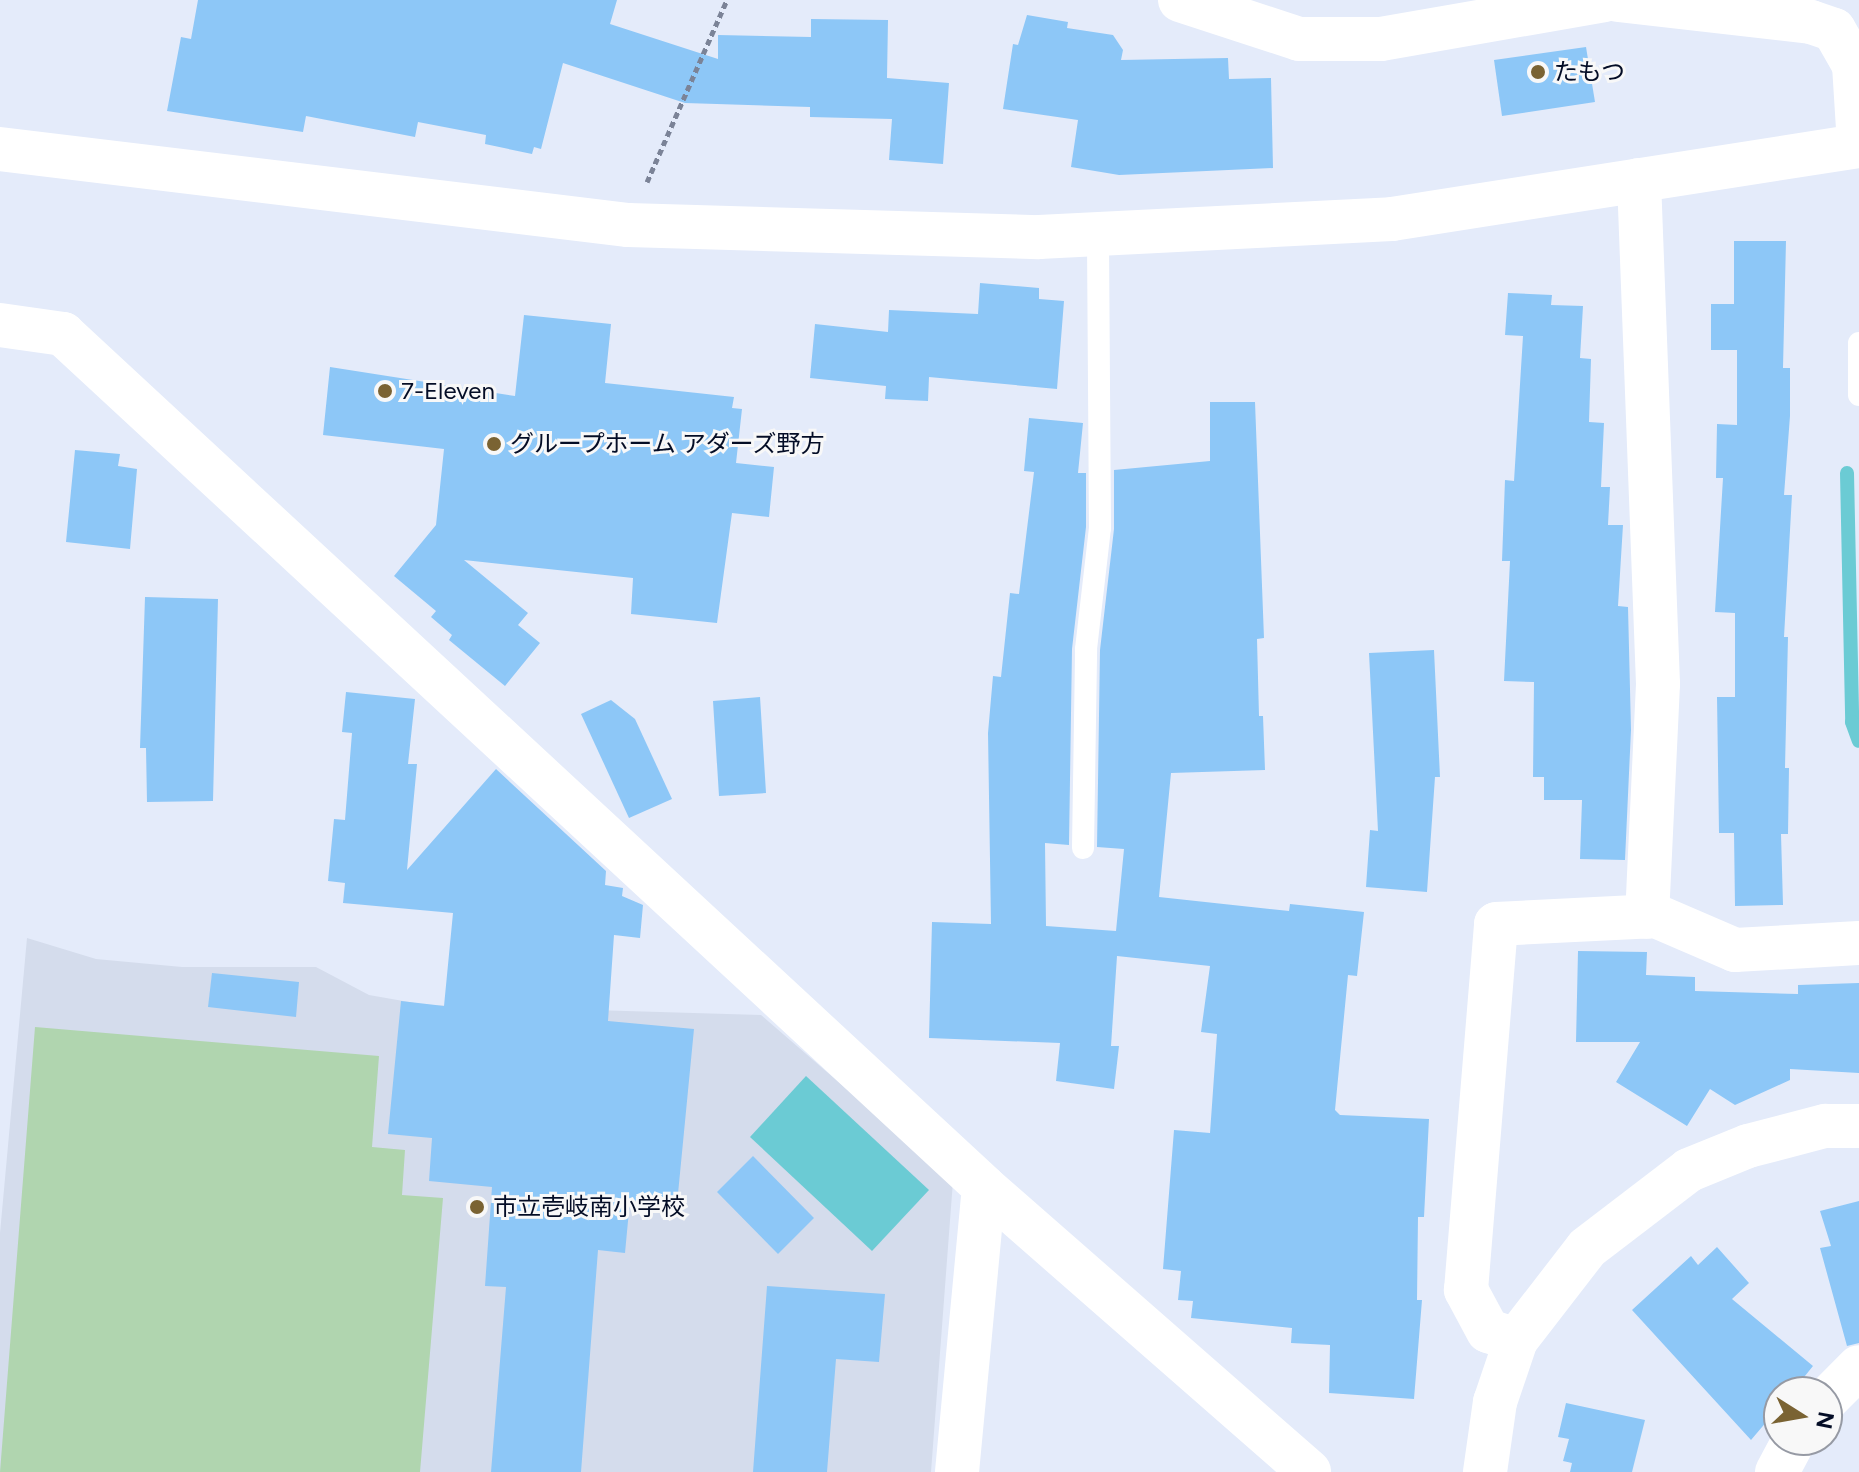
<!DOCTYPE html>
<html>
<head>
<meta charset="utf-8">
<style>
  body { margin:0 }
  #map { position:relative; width:1859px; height:1472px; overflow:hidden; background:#e4ebfa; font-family:Figtree,"Noto Sans JP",sans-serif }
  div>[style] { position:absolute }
  .built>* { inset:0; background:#d4dcec }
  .green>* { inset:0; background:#b0d5af }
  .water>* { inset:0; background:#6bcbd4 }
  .stream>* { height:14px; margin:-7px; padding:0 7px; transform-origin:7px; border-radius:7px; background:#6bcbd4 }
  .building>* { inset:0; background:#8dc7f7 }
  .path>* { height:5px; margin-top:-2.5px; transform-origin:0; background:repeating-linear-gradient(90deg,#7b8397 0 6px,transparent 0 10px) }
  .lane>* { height:22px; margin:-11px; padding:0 11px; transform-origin:11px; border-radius:11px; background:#fff }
  .street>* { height:44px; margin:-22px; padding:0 22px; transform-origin:22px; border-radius:22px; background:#fff }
  .secondary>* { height:44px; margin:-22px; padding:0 22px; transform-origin:22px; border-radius:22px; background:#fff }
  .dots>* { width:22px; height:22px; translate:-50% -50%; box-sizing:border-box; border:4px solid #f8f8f8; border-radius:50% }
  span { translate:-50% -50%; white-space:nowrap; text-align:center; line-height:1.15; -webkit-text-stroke:6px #f8f8f8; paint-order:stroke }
  .poi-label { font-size:24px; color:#040d26 }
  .left { translate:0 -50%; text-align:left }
  .north { position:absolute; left:1763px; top:1376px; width:80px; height:80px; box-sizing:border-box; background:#f8f8f8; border:2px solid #969aa4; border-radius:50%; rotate:101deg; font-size:22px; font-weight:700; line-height:32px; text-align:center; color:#040d26 }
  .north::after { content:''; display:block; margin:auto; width:28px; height:36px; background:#7a6333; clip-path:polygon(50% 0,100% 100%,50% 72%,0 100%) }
</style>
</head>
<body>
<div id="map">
  <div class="built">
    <div style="clip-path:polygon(27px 938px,96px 959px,182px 967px,316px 967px,369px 995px,426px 1005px,761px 1015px,953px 1181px,931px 1472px,0 1472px,0 1233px)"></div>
  </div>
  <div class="green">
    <div style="clip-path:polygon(35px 1027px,379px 1056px,372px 1147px,405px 1150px,402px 1195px,443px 1198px,420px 1472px,0 1472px)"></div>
  </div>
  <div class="water">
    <div style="clip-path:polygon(806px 1076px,929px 1190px,872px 1251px,750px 1137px)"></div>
  </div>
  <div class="stream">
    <div style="left:1847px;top:473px;width:249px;rotate:88.8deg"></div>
    <div style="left:1852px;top:722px;width:20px;rotate:70deg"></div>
  </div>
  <div class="building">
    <div style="clip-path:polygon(198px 0,617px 0,610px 24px,718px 59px,718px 35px,811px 37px,811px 19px,888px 20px,887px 78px,949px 83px,943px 164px,889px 160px,892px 119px,810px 117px,810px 107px,685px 103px,563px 63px,541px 149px,534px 147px,532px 154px,485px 144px,486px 135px,418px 122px,415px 137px,306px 116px,303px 132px,167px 111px,181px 37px,191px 39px)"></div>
    <div style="clip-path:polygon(1027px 15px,1068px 22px,1067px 28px,1113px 35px,1123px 50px,1121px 60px,1228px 58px,1229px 79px,1271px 78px,1273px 168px,1119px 175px,1071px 167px,1078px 120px,1003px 109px,1013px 44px,1018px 45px)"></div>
    <div style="clip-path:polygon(1586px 47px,1595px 102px,1502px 116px,1494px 60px)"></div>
    <div style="clip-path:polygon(1734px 241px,1786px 241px,1783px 368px,1790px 368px,1790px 416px,1784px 495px,1792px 495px,1784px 637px,1788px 637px,1785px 768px,1789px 768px,1788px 834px,1781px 834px,1783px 905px,1735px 906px,1734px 833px,1719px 833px,1717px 697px,1735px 697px,1735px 613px,1715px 612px,1723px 478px,1716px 478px,1717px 424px,1737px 425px,1737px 350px,1711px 350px,1711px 304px,1734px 304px)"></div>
    <div style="clip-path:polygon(980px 283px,1039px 288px,1039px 299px,1064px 301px,1057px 389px,929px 377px,928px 401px,885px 399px,886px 386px,810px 378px,815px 324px,888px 332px,889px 310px,978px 314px)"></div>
    <div style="clip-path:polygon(1508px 293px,1552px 295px,1551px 305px,1583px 306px,1580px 358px,1591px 359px,1589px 422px,1604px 423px,1601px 487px,1610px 487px,1608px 525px,1623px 525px,1618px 606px,1628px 607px,1631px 730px,1625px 860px,1580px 859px,1582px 800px,1544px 800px,1544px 777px,1533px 777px,1534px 682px,1504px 681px,1510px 561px,1502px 561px,1505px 480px,1514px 481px,1523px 336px,1505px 335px)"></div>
    <div style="clip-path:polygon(524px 315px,611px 324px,605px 383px,734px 397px,732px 408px,742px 409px,736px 463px,774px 467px,769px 517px,732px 513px,717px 623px,631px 614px,633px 578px,464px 560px,528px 613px,518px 625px,540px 643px,505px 686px,449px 640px,452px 635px,431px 617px,436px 611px,394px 576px,436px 525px,444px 449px,323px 435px,330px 367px,515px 396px)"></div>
    <div style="clip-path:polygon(1210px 402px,1255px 402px,1264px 638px,1257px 639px,1259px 716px,1263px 716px,1265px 770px,1171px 773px,1159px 897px,1289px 911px,1290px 904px,1364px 912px,1357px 976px,1348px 975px,1335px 1110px,1340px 1115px,1429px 1119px,1424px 1217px,1418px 1217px,1417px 1300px,1422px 1300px,1414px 1399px,1329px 1393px,1330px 1345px,1291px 1343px,1292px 1328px,1191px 1318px,1193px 1301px,1178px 1300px,1181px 1271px,1163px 1269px,1174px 1130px,1210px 1133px,1217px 1034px,1201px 1032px,1210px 966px,1117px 956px,1111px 1046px,1119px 1046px,1114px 1089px,1056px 1081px,1060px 1043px,929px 1038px,932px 922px,991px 924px,988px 733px,993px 676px,1001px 677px,1010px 593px,1019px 594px,1034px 472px,1024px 471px,1029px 418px,1083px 423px,1078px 473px,1086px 473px,1086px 527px,1072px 649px,1069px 845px,1045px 843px,1046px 926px,1116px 931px,1124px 849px,1097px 847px,1100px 650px,1114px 529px,1114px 470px,1210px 461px)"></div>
    <div style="clip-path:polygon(75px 450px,120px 454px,118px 466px,137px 469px,130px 549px,66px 542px)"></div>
    <div style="clip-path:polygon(145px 597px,218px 599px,213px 801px,147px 802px,146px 748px,140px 748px)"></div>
    <div style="clip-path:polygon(1434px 650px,1440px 777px,1435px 777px,1427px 892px,1366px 887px,1370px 830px,1378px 831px,1369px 653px)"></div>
    <div style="clip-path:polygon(346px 692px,415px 699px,408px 764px,417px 764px,407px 870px,496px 769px,606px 871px,605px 885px,623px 888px,622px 896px,643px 905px,640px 938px,614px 935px,608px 1021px,694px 1029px,677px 1204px,630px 1200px,625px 1253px,598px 1250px,581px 1472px,491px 1472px,506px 1287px,485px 1286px,492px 1187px,429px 1181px,432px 1138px,388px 1134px,401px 1001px,444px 1006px,453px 913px,343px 903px,345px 883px,328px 881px,334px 819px,345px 820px,352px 733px,342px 732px)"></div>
    <div style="clip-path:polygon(760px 697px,766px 793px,719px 796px,713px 701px)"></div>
    <div style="clip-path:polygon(611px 700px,635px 719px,672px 799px,629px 818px,581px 714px)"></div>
    <div style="clip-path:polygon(1578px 951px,1647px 952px,1646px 975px,1695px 977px,1695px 991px,1798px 994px,1798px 985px,1859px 983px,1859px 1073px,1790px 1069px,1790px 1080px,1735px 1105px,1710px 1089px,1687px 1126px,1616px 1082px,1640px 1042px,1576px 1042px)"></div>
    <div style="clip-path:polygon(212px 973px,299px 982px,296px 1017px,208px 1007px)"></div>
    <div style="clip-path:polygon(753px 1156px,814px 1218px,778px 1254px,717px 1192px)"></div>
    <div style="clip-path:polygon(1859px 1201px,1859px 1343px,1847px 1346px,1820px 1248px,1831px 1246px,1820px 1211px)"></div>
    <div style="clip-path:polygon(1717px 1247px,1749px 1283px,1732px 1299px,1813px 1366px,1792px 1392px,1779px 1392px,1779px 1407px,1751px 1440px,1632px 1310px,1691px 1256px,1698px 1265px)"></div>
    <div style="clip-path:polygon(767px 1286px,885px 1294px,879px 1362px,836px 1359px,827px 1472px,753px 1472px)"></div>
    <div style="clip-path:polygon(1566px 1403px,1645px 1420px,1632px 1472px,1570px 1472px,1572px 1463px,1563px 1461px,1569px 1439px,1558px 1437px)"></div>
  </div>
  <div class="path">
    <div style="left:647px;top:182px;width:199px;rotate:-66.3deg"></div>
  </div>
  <div class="lane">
    <div style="left:1859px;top:343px;width:52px;rotate:90deg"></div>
    <div style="left:1083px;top:848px;width:199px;rotate:-89.1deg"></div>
    <div style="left:1086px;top:649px;width:122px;rotate:-83.4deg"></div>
    <div style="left:1100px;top:528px;width:295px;rotate:-90.4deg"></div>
  </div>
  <div class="street">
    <div style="left:1180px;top:0;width:125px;rotate:18.1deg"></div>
    <div style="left:1299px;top:39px;width:82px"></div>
    <div style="left:1381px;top:39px;width:227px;rotate:-9.9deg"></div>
    <div style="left:1618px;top:0;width:194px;rotate:6.5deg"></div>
    <div style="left:1811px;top:22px;width:24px;rotate:19deg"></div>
    <div style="left:1834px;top:30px;width:40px;rotate:60.3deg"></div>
    <div style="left:1854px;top:65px;width:80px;rotate:86.4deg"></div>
    <div style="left:1639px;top:180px;width:504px;rotate:87.84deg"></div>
    <div style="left:1658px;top:684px;width:233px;rotate:92.7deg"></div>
    <div style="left:0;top:325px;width:64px;rotate:8.1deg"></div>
    <div style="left:63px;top:334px;width:1255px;rotate:42.8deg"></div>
    <div style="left:984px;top:1187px;width:432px;rotate:41.2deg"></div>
    <div style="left:1516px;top:1340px;width:29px;rotate:-162deg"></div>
    <div style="left:1488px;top:1331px;width:47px;rotate:-118.2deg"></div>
    <div style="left:1466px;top:1290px;width:367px;rotate:-85.3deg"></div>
    <div style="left:1496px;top:924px;width:160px;rotate:-2.9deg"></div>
    <div style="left:1656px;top:916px;width:86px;rotate:23.3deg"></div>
    <div style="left:1735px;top:950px;width:124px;rotate:-3.2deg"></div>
    <div style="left:1827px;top:1399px;width:45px;rotate:-45deg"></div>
    <div style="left:957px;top:1472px;width:286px;rotate:-84.6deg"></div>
    <div style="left:1777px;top:1472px;width:36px;rotate:-62deg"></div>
  </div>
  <div class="secondary">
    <div style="left:0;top:149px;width:633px;rotate:6.9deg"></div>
    <div style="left:628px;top:225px;width:411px;rotate:1.7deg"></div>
    <div style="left:1039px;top:237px;width:353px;rotate:-2.9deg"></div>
    <div style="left:1392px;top:219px;width:473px;rotate:-8.9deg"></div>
    <div style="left:1485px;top:1472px;width:71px;rotate:-81.9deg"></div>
    <div style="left:1495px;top:1402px;width:65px;rotate:-71.3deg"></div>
    <div style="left:1516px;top:1340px;width:116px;rotate:-52.3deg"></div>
    <div style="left:1587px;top:1248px;width:128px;rotate:-37.4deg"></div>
    <div style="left:1689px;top:1170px;width:64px;rotate:-22.1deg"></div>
    <div style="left:1748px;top:1146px;width:80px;rotate:-14.6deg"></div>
    <div style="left:1825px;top:1126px;width:34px"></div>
  </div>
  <div class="dots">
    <div style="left:1538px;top:72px;background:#7a6333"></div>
    <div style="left:385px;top:391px;background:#7a6333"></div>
    <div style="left:494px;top:444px;background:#7a6333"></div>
    <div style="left:477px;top:1207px;background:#7a6333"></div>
  </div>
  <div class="poi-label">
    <span class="left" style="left:1554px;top:72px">たもつ</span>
    <span class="left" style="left:401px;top:391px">7-Eleven</span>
    <span class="left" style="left:510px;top:444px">グループホーム アダーズ野方</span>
    <span class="left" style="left:493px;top:1207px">市立壱岐南小学校</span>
  </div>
  <div class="north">N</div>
</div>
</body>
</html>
